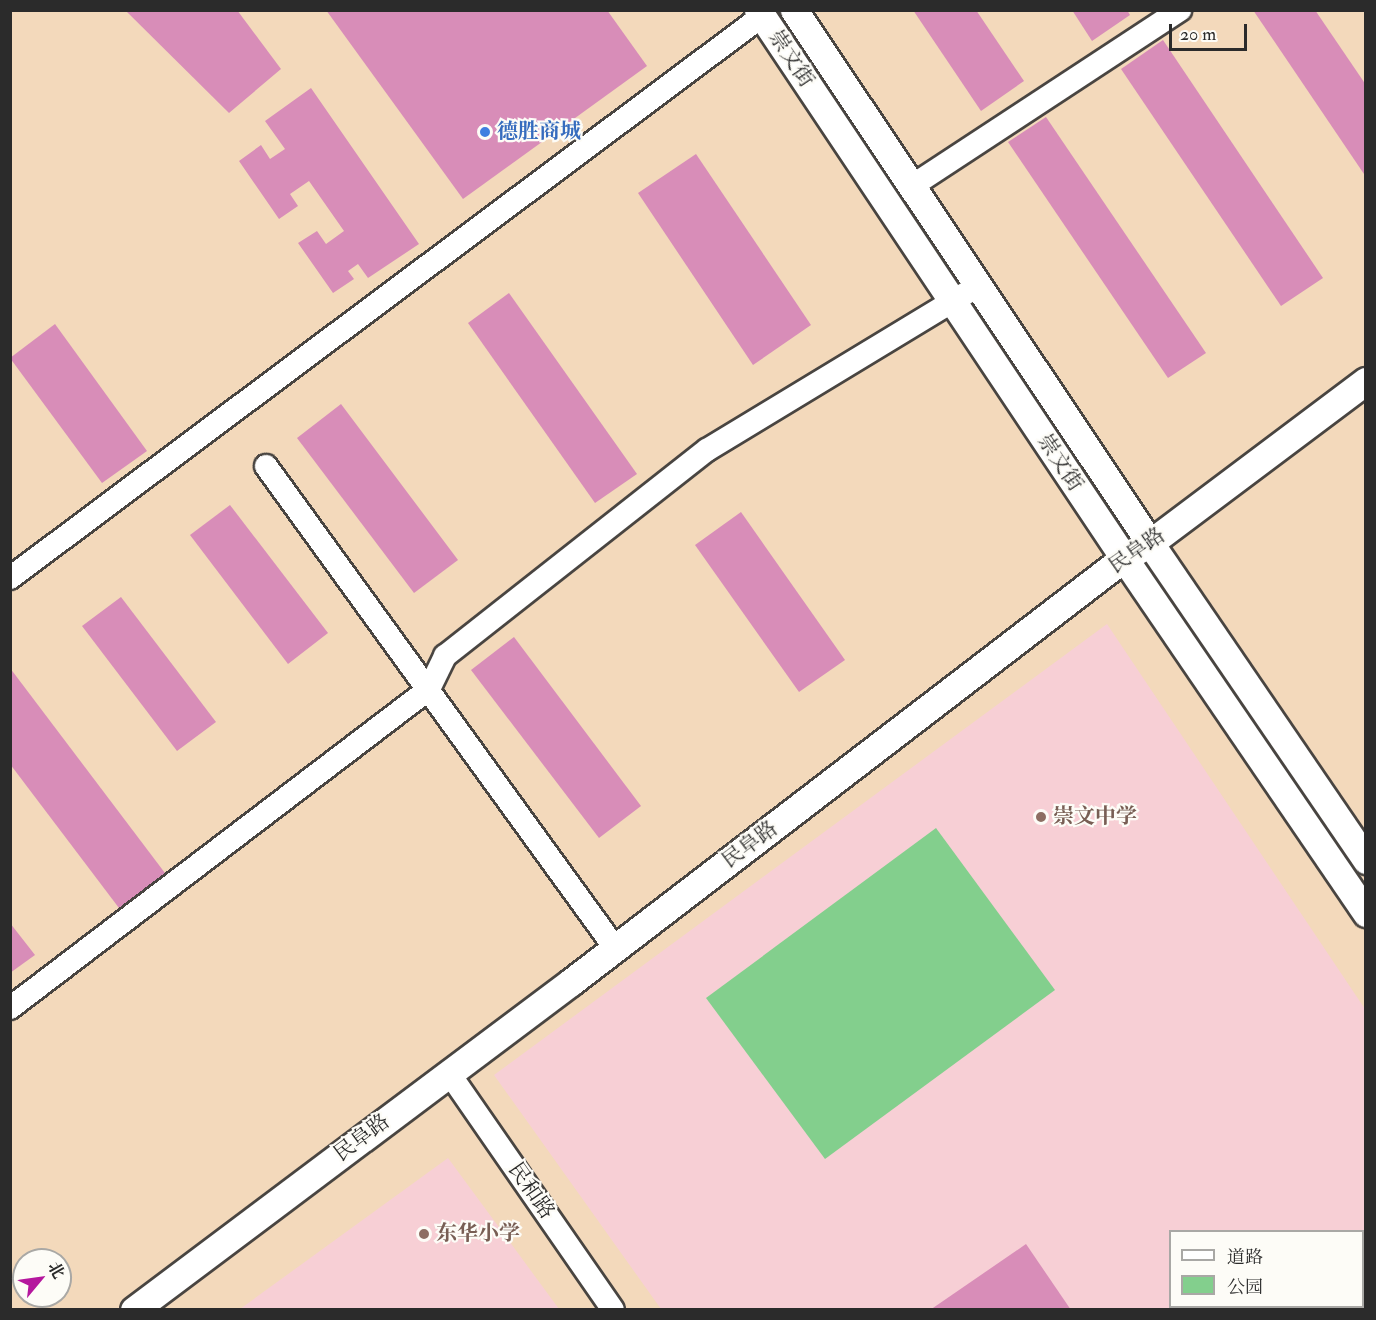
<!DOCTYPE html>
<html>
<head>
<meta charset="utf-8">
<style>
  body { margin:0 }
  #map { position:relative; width:1376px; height:1320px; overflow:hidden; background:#f3d9bb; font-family:"IM FELL Double Pica","Noto Serif SC",serif }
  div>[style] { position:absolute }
  .built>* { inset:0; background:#f7cfd5 }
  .green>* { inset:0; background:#83cf8d }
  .building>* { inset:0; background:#d88db8 }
  .roads { filter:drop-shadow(2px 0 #494541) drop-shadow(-2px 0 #494541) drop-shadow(0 2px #494541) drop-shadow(0 -2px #494541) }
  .minor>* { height:22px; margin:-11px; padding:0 11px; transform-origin:11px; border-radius:11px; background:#fff }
  .tertiary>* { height:27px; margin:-13.5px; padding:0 13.5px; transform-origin:13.5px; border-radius:13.5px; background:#fff }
  .dots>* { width:16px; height:16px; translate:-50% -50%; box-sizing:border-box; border:3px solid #fdfcf7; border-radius:50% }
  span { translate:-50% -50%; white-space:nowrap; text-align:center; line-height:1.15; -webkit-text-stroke:4.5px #fdfcf7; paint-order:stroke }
  .street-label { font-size:21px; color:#2b2b2b }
  .shop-label { font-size:21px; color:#366cbe; font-weight:700 }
  .left { translate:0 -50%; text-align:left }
  .education-label { font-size:21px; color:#785e54; font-weight:700 }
  .frame { position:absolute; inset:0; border:12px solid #2b2b2b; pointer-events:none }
  .legend { position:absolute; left:1169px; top:1230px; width:195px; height:78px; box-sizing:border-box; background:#fdfcf7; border:2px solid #a9a8a5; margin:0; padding:8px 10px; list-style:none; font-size:18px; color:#2b2b2b }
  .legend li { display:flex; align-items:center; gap:12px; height:30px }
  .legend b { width:30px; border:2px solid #a9a8a5 }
  .north { position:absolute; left:12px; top:1248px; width:60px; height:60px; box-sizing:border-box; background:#fdfcf7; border:2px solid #a9a8a5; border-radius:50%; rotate:61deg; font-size:16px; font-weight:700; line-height:24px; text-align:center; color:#2b2b2b }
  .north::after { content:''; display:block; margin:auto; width:21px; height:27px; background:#b5179e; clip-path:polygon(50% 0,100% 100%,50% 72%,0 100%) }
  .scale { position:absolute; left:1169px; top:24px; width:78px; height:27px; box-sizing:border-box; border:3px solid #2b2b2b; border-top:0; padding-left:8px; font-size:18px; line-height:21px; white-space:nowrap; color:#2b2b2b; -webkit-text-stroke:4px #fdfcf7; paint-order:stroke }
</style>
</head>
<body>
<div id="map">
  <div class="built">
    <div style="clip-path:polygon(evenodd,1107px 624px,1365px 1009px,1365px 1309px,661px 1309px,494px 1075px,1107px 624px,1170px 1232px,1362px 1232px,1362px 1306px,1170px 1306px,1170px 1232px)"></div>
    <div style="clip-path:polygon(448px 1158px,559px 1309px,240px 1309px)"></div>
  </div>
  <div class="green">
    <div style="clip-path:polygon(936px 828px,1055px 990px,825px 1159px,706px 998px)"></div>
  </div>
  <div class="building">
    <div style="clip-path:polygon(125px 10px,237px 10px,281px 69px,229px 113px)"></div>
    <div style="clip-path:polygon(326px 10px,607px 10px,647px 66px,463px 199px)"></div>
    <div style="clip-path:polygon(913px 10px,976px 10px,1024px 81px,981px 111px)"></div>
    <div style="clip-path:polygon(1072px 10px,1127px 10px,1130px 15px,1092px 41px)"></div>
    <div style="clip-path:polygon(1253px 10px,1315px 10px,1366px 85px,1366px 177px)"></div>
    <div style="clip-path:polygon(1163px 40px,1323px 278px,1281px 306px,1121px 69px)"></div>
    <div style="clip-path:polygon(311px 88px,419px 244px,368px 278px,358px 264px,348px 271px,354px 279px,333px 293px,298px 243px,317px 231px,326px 244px,344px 231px,309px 181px,290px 194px,298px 206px,279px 219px,239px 161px,261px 145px,270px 159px,285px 149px,265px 121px)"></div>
    <div style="clip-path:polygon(1046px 117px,1206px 353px,1168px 378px,1008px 142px)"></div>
    <div style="clip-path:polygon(696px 154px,811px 325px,753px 365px,638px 193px)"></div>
    <div style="clip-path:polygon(509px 293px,637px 474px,595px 503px,468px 323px)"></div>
    <div style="clip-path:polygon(55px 324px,147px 451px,102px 483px,10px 358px)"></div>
    <div style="clip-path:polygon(341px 404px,458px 560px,414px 593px,297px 438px)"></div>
    <div style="clip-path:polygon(230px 505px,328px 633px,288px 664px,190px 535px)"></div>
    <div style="clip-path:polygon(741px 512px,845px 660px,799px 692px,695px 545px)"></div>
    <div style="clip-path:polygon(121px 597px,216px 722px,177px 751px,82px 626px)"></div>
    <div style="clip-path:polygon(514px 637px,641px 806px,599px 838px,471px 670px)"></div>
    <div style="clip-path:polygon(10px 668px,168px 877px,122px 912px,10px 764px)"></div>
    <div style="clip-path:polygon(10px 923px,35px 955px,10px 973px)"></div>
    <div style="clip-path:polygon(1026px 1244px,1071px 1310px,930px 1310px)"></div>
  </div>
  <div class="roads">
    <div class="minor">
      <div style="left:912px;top:186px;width:321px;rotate:-33.3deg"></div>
      <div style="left:266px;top:466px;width:595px;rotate:54.09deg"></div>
      <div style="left:10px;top:578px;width:939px;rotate:-36.77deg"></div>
      <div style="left:10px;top:1008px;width:527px;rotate:-37.28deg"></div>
      <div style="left:429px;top:689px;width:37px;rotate:-64deg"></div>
      <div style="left:445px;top:656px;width:333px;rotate:-38.2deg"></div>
      <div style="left:707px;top:450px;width:318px;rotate:-31.2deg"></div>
      <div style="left:449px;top:1073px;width:288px;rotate:55.3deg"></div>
    </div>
    <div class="tertiary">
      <div style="left:758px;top:10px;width:659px;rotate:56.26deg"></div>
      <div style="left:1124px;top:558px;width:430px;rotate:55.7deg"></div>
      <div style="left:794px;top:10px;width:641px;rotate:56.26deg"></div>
      <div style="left:1150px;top:543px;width:384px;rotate:55.7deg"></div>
      <div style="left:134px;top:1310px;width:546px;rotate:-36.89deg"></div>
      <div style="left:571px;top:982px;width:697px;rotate:-37.48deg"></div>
      <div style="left:1124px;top:558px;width:30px;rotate:-30deg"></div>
      <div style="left:1150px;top:543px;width:270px;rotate:-36.9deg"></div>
    </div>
  </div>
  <div class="dots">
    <div style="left:485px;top:132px;background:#3f7fe0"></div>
    <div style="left:1041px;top:817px;background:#8d6e63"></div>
    <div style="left:424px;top:1234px;background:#8d6e63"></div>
  </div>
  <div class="street-label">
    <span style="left:791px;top:59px;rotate:56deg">崇文街</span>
    <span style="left:1060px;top:463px;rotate:56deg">崇文街</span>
    <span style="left:1137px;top:551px;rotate:-35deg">民阜路</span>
    <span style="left:750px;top:845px;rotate:-37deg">民阜路</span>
    <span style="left:362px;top:1138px;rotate:-37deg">民阜路</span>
    <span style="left:531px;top:1191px;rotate:55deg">民和路</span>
  </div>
  <div class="shop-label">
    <span class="left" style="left:497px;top:132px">德胜商城</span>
  </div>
  <div class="education-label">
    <span class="left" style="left:1053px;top:817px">崇文中学</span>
    <span class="left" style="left:436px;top:1234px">东华小学</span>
  </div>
  <div class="frame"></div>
  <ul class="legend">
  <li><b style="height:8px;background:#fff"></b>道路</li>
  <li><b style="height:16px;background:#83cf8d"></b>公园</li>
  </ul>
  <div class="north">北</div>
  <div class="scale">20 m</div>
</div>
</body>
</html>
